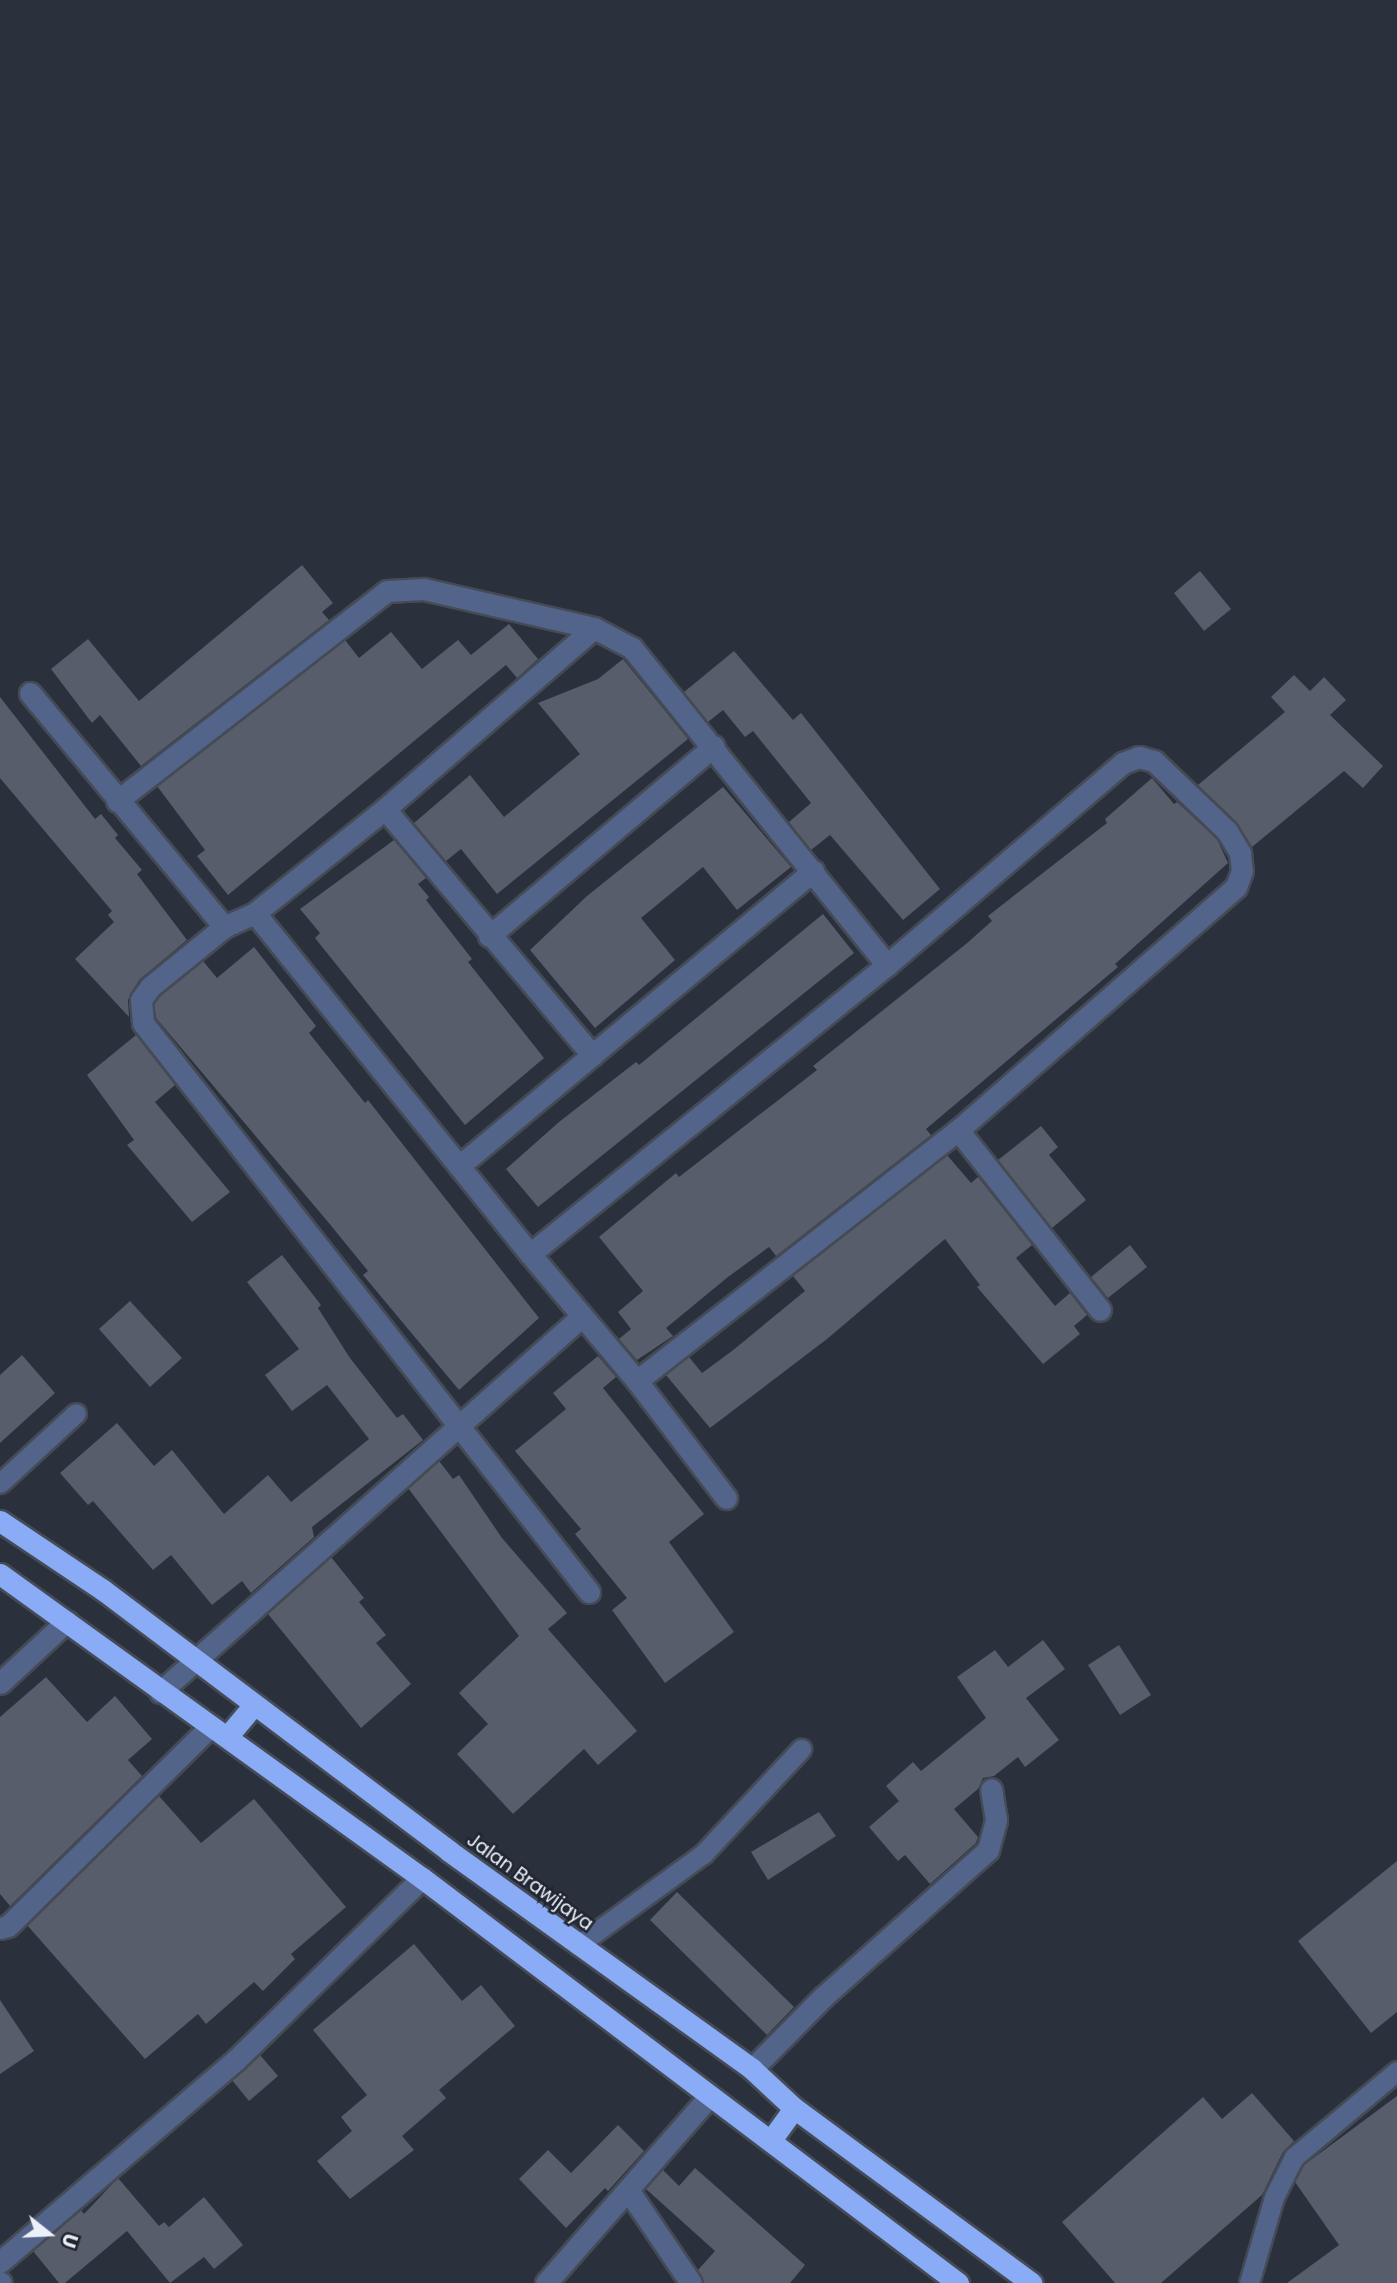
<!DOCTYPE html>
<html>
<head>
<meta charset="utf-8">
<style>
  body { margin:0 }
  #map { position:relative; width:1397px; height:2283px; overflow:hidden; background:#2a303c; font-family:Poppins,sans-serif }
  div>[style] { position:absolute }
  .building>* { inset:0; background:#575d6b }
  .roads { filter:drop-shadow(2px 0 #454b56) drop-shadow(-2px 0 #454b56) drop-shadow(0 2px #454b56) drop-shadow(0 -2px #454b56) }
  .lane>* { height:19px; margin:-9.5px; padding:0 9.5px; transform-origin:9.5px; border-radius:9.5px; background:#53648a }
  .street>* { height:21px; margin:-10.5px; padding:0 10.5px; transform-origin:10.5px; border-radius:10.5px; background:#53648a }
  .highway>* { height:21px; margin:-10.5px; padding:0 10.5px; transform-origin:10.5px; border-radius:10.5px; background:#8aabf6 }
  span { translate:-50% -50%; white-space:nowrap; text-align:center; line-height:1.15; -webkit-text-stroke:5px #202632; paint-order:stroke }
  .street-label { font-size:19px; color:#ecf0f8 }
  .north { position:absolute; left:14px; top:2199px; width:70px; height:70px; -webkit-text-stroke:5px #202632; paint-order:stroke; rotate:108deg; font-size:19px; font-weight:700; line-height:28px; text-align:center; color:#ecf0f8 }
  .north::after { content:''; display:block; margin:auto; width:24px; height:32px; background:#ecf0f8; clip-path:polygon(50% 0,100% 100%,50% 72%,0 100%) }
</style>
</head>
<body>
<div id="map">
  <div class="building">
    <div style="clip-path:polygon(302px 565px,333px 603px,322px 612px,329px 620px,141px 766px,100px 715px,92px 723px,51px 669px,88px 639px,139px 701px)"></div>
    <div style="clip-path:polygon(1200px 571px,1231px 609px,1204px 631px,1174px 593px)"></div>
    <div style="clip-path:polygon(509px 624px,538px 659px,517px 678px,506px 665px,228px 895px,197px 856px,205px 850px,157px 786px,345px 640px,359px 658px,391px 632px,422px 669px,458px 640px,471px 655px)"></div>
    <div style="clip-path:polygon(734px 651px,793px 720px,801px 713px,940px 889px,903px 920px,830px 835px,811px 850px,789px 822px,811px 803px,753px 731px,745px 737px,723px 710px,708px 722px,684px 692px)"></div>
    <div style="clip-path:polygon(623px 659px,688px 739px,497px 894px,461px 849px,446px 861px,414px 823px,470px 775px,504px 817px,580px 754px,538px 703px,598px 679px)"></div>
    <div style="clip-path:polygon(1294px 675px,1310px 691px,1324px 677px,1346px 700px,1330px 715px,1383px 766px,1363px 788px,1344px 771px,1252px 847px,1236px 822px,1198px 785px,1285px 712px,1271px 697px)"></div>
    <div style="clip-path:polygon(0 697px,95px 819px,101px 814px,118px 835px,115px 838px,142px 870px,137px 874px,187px 940px,139px 980px,128px 1000px,129px 1017px,75px 959px,114px 922px,108px 915px,112px 911px,0 778px)"></div>
    <div style="clip-path:polygon(1152px 778px,1174px 804px,1177px 802px,1217px 839px,1228px 863px,1115px 964px,1118px 967px,926px 1129px,931px 1135px,776px 1256px,769px 1247px,728px 1277px,666px 1328px,673px 1336px,637px 1360px,619px 1339px,631px 1329px,618px 1312px,643px 1291px,599px 1237px,676px 1173px,679px 1177px,817px 1070px,813px 1066px,966px 944px,992px 921px,988px 916px,1107px 823px,1105px 819px)"></div>
    <div style="clip-path:polygon(723px 787px,791px 867px,737px 910px,703px 867px,641px 918px,675px 960px,595px 1028px,530px 950px,587px 896px)"></div>
    <div style="clip-path:polygon(394px 840px,426px 878px,418px 884px,429px 897px,426px 900px,472px 959px,468px 962px,544px 1058px,465px 1125px,315px 938px,320px 933px,300px 909px)"></div>
    <div style="clip-path:polygon(823px 914px,854px 953px,538px 1207px,506px 1169px,559px 1122px,636px 1062px,639px 1065px)"></div>
    <div style="clip-path:polygon(254px 947px,316px 1026px,309px 1033px,365px 1103px,368px 1100px,539px 1318px,459px 1390px,363px 1275px,368px 1271px,328px 1222px,156px 1018px,154px 1004px,160px 996px,203px 961px,217px 978px)"></div>
    <div style="clip-path:polygon(136px 1035px,175px 1085px,155px 1102px,230px 1192px,192px 1222px,127px 1145px,134px 1140px,87px 1075px)"></div>
    <div style="clip-path:polygon(1041px 1126px,1058px 1147px,1049px 1155px,1086px 1200px,1052px 1228px,998px 1160px)"></div>
    <div style="clip-path:polygon(947px 1155px,971px 1183px,978px 1177px,1032px 1245px,1016px 1258px,1055px 1306px,1070px 1293px,1087px 1315px,1074px 1326px,1080px 1334px,1043px 1364px,977px 1287px,980px 1285px,945px 1239px,827px 1339px,710px 1428px,666px 1375px,689px 1357px,702px 1373px,732px 1351px,805px 1291px,793px 1276px)"></div>
    <div style="clip-path:polygon(1130px 1245px,1147px 1267px,1108px 1298px,1091px 1277px)"></div>
    <div style="clip-path:polygon(282px 1255px,321px 1305px,318px 1308px,350px 1358px,397px 1418px,403px 1414px,423px 1440px,312px 1527px,314px 1537px,251px 1593px,242px 1581px,212px 1605px,171px 1555px,153px 1570px,93px 1501px,88px 1505px,60px 1473px,117px 1423px,154px 1466px,172px 1450px,224px 1514px,268px 1475px,291px 1502px,369px 1439px,327px 1385px,292px 1411px,265px 1375px,299px 1349px,247px 1282px)"></div>
    <div style="clip-path:polygon(130px 1301px,182px 1358px,150px 1387px,99px 1329px)"></div>
    <div style="clip-path:polygon(22px 1355px,55px 1393px,0 1443px,0 1375px)"></div>
    <div style="clip-path:polygon(598px 1356px,616px 1377px,603px 1388px,704px 1514px,669px 1542px,734px 1632px,665px 1683px,612px 1610px,627px 1598px,575px 1534px,581px 1529px,515px 1451px,566px 1409px,553px 1393px)"></div>
    <div style="clip-path:polygon(439px 1461px,453px 1479px,459px 1475px,502px 1538px,567px 1613px,548px 1629px,637px 1731px,598px 1765px,584px 1749px,513px 1814px,457px 1754px,488px 1724px,459px 1693px,519px 1636px,408px 1488px)"></div>
    <div style="clip-path:polygon(331px 1557px,364px 1598px,359px 1602px,386px 1635px,376px 1643px,411px 1684px,361px 1728px,268px 1614px)"></div>
    <div style="clip-path:polygon(1043px 1640px,1065px 1669px,1026px 1698px,1059px 1740px,1025px 1767px,1018px 1757px,994px 1776px,983px 1778px,978px 1789px,954px 1809px,978px 1837px,976px 1843px,930px 1884px,905px 1855px,898px 1861px,869px 1827px,899px 1801px,886px 1786px,913px 1762px,921px 1771px,986px 1718px,957px 1677px,995px 1650px,1008px 1667px)"></div>
    <div style="clip-path:polygon(1119px 1645px,1151px 1695px,1120px 1715px,1088px 1665px)"></div>
    <div style="clip-path:polygon(46px 1677px,87px 1722px,115px 1696px,152px 1739px,128px 1760px,142px 1776px,10px 1906px,0 1894px,0 1717px)"></div>
    <div style="clip-path:polygon(159px 1796px,201px 1843px,254px 1799px,346px 1907px,291px 1954px,295px 1959px,263px 1991px,254px 1982px,206px 2024px,198px 2014px,145px 2059px,27px 1925px)"></div>
    <div style="clip-path:polygon(819px 1812px,836px 1836px,768px 1880px,751px 1852px)"></div>
    <div style="clip-path:polygon(1397px 1861px,1397px 2012px,1371px 2033px,1298px 1941px)"></div>
    <div style="clip-path:polygon(677px 1892px,794px 2007px,767px 2035px,650px 1920px)"></div>
    <div style="clip-path:polygon(414px 1944px,462px 2001px,481px 1985px,515px 2026px,439px 2090px,446px 2098px,402px 2136px,414px 2150px,350px 2199px,317px 2161px,352px 2131px,341px 2117px,367px 2095px,313px 2030px)"></div>
    <div style="clip-path:polygon(0 2000px,34px 2051px,0 2074px)"></div>
    <div style="clip-path:polygon(260px 2055px,278px 2076px,249px 2101px,232px 2080px)"></div>
    <div style="clip-path:polygon(1252px 2093px,1294px 2141px,1283px 2152px,1262px 2195px,1161px 2283px,1115px 2283px,1062px 2222px,1203px 2097px,1222px 2119px)"></div>
    <div style="clip-path:polygon(1397px 2096px,1397px 2283px,1287px 2283px,1339px 2245px,1295px 2182px,1304px 2165px)"></div>
    <div style="clip-path:polygon(618px 2125px,644px 2151px,608px 2191px,605px 2188px,566px 2228px,519px 2179px,548px 2150px,571px 2173px)"></div>
    <div style="clip-path:polygon(695px 2168px,805px 2265px,790px 2283px,704px 2283px,698px 2270px,715px 2251px,646px 2189px,663px 2170px,679px 2186px)"></div>
    <div style="clip-path:polygon(118px 2178px,159px 2226px,164px 2222px,169px 2227px,204px 2197px,243px 2245px,214px 2269px,204px 2257px,170px 2283px,127px 2231px,65px 2283px,59px 2283px,33px 2251px,81px 2210px,84px 2214px)"></div>
  </div>
  <div class="roads">
    <div class="lane">
      <div style="left:0;top:1483px;width:103px;rotate:-42.6deg"></div>
      <div style="left:578px;top:1945px;width:155px;rotate:-36.1deg"></div>
      <div style="left:703px;top:1854px;width:144px;rotate:-47deg"></div>
      <div style="left:1249px;top:2283px;width:90px;rotate:-73.8deg"></div>
      <div style="left:1274px;top:2197px;width:45px;rotate:-63.4deg"></div>
      <div style="left:1294px;top:2157px;width:134px;rotate:-39.9deg"></div>
    </div>
    <div class="street">
      <div style="left:30px;top:693px;width:304px;rotate:50.3deg"></div>
      <div style="left:1139px;top:757px;width:16px;rotate:15deg"></div>
      <div style="left:1154px;top:761px;width:101px;rotate:43.8deg"></div>
      <div style="left:1227px;top:831px;width:26px;rotate:59deg"></div>
      <div style="left:1240px;top:853px;width:18px;rotate:84deg"></div>
      <div style="left:1242px;top:871px;width:17px;rotate:111deg"></div>
      <div style="left:1236px;top:887px;width:369px;rotate:138.8deg"></div>
      <div style="left:958px;top:1130px;width:407px;rotate:142deg"></div>
      <div style="left:637px;top:1381px;width:166px;rotate:-130.1deg"></div>
      <div style="left:530px;top:1254px;width:459px;rotate:-39deg"></div>
      <div style="left:887px;top:965px;width:311px;rotate:-40.6deg"></div>
      <div style="left:1123px;top:763px;width:17px;rotate:-21deg"></div>
      <div style="left:117px;top:801px;width:342px;rotate:-37.9deg"></div>
      <div style="left:387px;top:591px;width:37px;rotate:-3deg"></div>
      <div style="left:424px;top:589px;width:174px;rotate:12.9deg"></div>
      <div style="left:385px;top:809px;width:322px;rotate:49.9deg"></div>
      <div style="left:592px;top:1055px;width:288px;rotate:-39.8deg"></div>
      <div style="left:255px;top:913px;width:34px;rotate:156deg"></div>
      <div style="left:224px;top:927px;width:95px;rotate:141deg"></div>
      <div style="left:150px;top:987px;width:16px;rotate:125deg"></div>
      <div style="left:141px;top:1000px;width:23px;rotate:85deg"></div>
      <div style="left:143px;top:1023px;width:723px;rotate:51.91deg"></div>
      <div style="left:489px;top:936px;width:294px;rotate:-40.2deg"></div>
      <div style="left:958px;top:1130px;width:229px;rotate:51.7deg"></div>
      <div style="left:459px;top:1166px;width:173px;rotate:-39.8deg"></div>
      <div style="left:530px;top:1254px;width:438px;rotate:-128.9deg"></div>
      <div style="left:255px;top:913px;width:166px;rotate:-38.7deg"></div>
      <div style="left:385px;top:809px;width:276px;rotate:-40.9deg"></div>
      <div style="left:594px;top:628px;width:43px;rotate:27.8deg"></div>
      <div style="left:632px;top:648px;width:407px;rotate:51.2deg"></div>
      <div style="left:637px;top:1381px;width:147px;rotate:52.7deg"></div>
      <div style="left:0;top:1683px;width:91px;rotate:-42.8deg"></div>
      <div style="left:160px;top:1692px;width:564px;rotate:-41.69deg"></div>
      <div style="left:0;top:1928px;width:8px;rotate:-14deg"></div>
      <div style="left:8px;top:1926px;width:285px;rotate:-44.6deg"></div>
      <div style="left:752px;top:2069px;width:101px;rotate:-45.4deg"></div>
      <div style="left:823px;top:1997px;width:221px;rotate:-41.7deg"></div>
      <div style="left:988px;top:1850px;width:31px;rotate:-75deg"></div>
      <div style="left:996px;top:1820px;width:31px;rotate:-99deg"></div>
      <div style="left:628px;top:2190px;width:112px;rotate:55.9deg"></div>
      <div style="left:0;top:2262px;width:312px;rotate:-40.6deg"></div>
      <div style="left:237px;top:2059px;width:259px;rotate:-44.4deg"></div>
      <div style="left:0;top:2282px;width:1px;rotate:45deg"></div>
      <div style="left:546px;top:2283px;width:247px;rotate:-48.8deg"></div>
    </div>
    <div class="highway">
      <div style="left:0;top:1521px;width:124px;rotate:33.8deg"></div>
      <div style="left:103px;top:1590px;width:433px;rotate:37deg"></div>
      <div style="left:449px;top:1851px;width:373px;rotate:35.7deg"></div>
      <div style="left:752px;top:2069px;width:57px;rotate:42.9deg"></div>
      <div style="left:794px;top:2108px;width:295px;rotate:36.4deg"></div>
      <div style="left:0;top:1574px;width:520px;rotate:35.77deg"></div>
      <div style="left:422px;top:1878px;width:672px;rotate:37.07deg"></div>
      <div style="left:227px;top:1737px;width:40px;rotate:-50deg"></div>
      <div style="left:771px;top:2140px;width:39px;rotate:-54deg"></div>
    </div>
  </div>
  <div class="street-label">
    <span style="left:530px;top:1882px;rotate:36deg">Jalan Brawijaya</span>
  </div>
  <div class="north">U</div>
</div>
</body>
</html>
